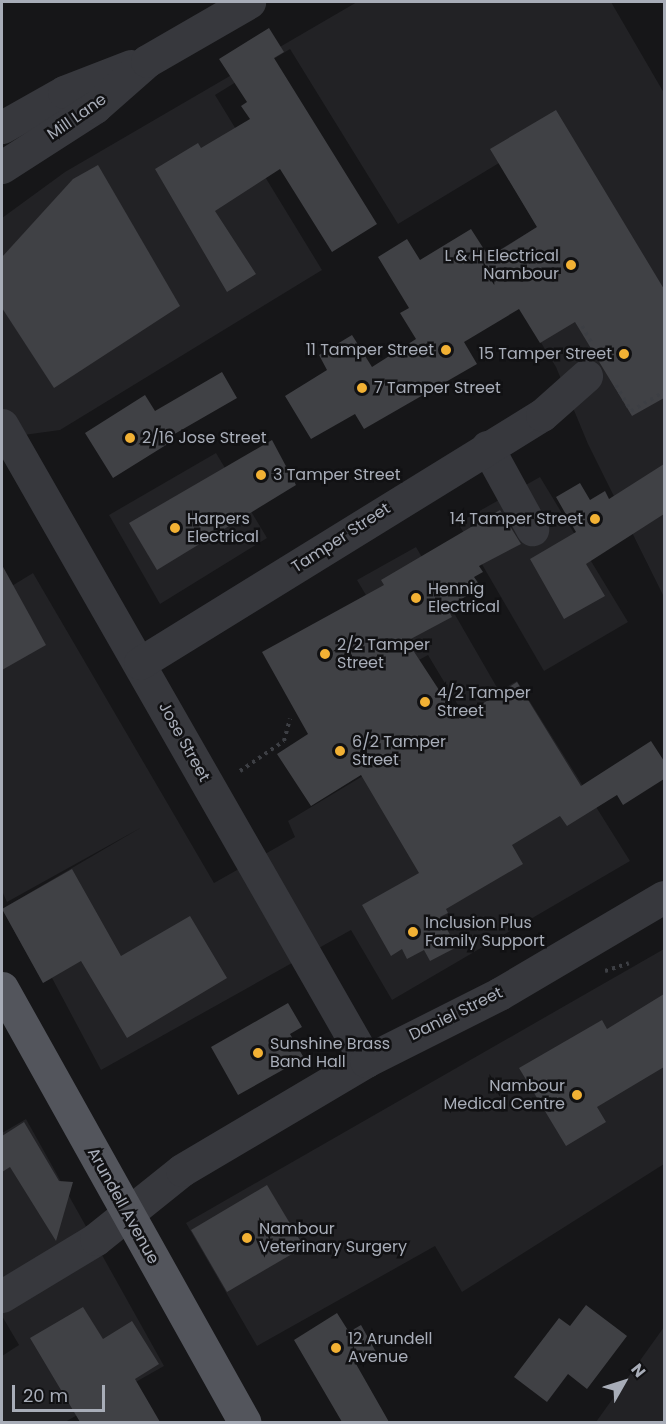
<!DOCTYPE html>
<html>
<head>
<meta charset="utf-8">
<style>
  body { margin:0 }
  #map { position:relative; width:666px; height:1424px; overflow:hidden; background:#161618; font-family:Poppins,sans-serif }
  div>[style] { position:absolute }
  .built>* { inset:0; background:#222225 }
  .building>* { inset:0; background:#404145 }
  .path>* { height:4px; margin-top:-2px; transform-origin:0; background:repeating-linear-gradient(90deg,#3d3f44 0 3px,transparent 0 7.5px) }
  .minor>* { height:33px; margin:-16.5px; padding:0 16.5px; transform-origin:16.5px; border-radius:16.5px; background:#37383d }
  .major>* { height:33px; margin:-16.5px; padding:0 16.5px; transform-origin:16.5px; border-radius:16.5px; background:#53555c }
  .dots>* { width:16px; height:16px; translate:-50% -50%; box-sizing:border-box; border:3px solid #111113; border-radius:50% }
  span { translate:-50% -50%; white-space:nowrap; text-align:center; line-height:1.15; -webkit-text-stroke:5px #111113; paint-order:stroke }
  .street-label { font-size:16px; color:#a8adb8 }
  .poi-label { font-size:16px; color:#a8adb8 }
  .right { translate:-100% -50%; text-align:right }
  .left { translate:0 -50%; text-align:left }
  .frame { position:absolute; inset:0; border:3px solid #a8adb8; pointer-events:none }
  .north { position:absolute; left:594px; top:1352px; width:60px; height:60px; -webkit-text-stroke:4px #111113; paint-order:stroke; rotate:51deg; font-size:16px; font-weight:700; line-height:24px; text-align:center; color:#a8adb8 }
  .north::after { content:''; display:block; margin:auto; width:21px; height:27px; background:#a8adb8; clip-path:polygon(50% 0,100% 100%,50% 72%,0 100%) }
  .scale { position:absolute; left:12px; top:1385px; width:93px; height:27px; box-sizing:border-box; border:3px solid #a8adb8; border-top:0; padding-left:8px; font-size:18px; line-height:21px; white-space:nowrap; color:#a8adb8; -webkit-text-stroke:4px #111113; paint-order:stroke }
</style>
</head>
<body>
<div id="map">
  <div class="built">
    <div style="clip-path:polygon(357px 2px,611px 2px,664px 93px,664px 597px,588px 444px,556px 367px,488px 257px,537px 227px,499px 163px,398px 224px,290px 49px,215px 95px,322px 270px,60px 430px,2px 438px,2px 218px,65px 172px)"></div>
    <div style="clip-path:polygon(216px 453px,267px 538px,160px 604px,109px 515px)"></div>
    <div style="clip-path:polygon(540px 477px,628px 622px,544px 671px,458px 523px)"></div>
    <div style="clip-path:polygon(416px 547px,499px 691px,517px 681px,630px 861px,392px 1000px,351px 930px,101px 1070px,52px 978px,43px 983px,2px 909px,142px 827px,7px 902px,2px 891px,2px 592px,33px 573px,214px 883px,295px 837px,288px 821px,464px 715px,428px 655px,408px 666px,357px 580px)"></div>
    <div style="clip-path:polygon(664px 949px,664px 1164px,462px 1292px,435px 1246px,257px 1346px,186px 1223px)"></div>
    <div style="clip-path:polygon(26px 1119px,164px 1366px,65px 1422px,2px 1422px,2px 1356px,19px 1345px,2px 1316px,2px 1133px)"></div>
    <div style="clip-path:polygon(664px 1327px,664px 1422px,596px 1422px)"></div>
  </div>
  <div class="building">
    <div style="clip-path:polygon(269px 28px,284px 52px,274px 58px,377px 224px,332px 252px,280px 169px,215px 211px,256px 274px,227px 292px,155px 169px,198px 143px,201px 148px,250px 119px,241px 106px,247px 102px,219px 59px)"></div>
    <div style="clip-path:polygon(556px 110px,664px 289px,664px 398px,632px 416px,575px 322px,540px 343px,519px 309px,464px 342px,477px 364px,364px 429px,355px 414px,311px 439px,285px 396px,327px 370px,319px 355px,352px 335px,372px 367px,416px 339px,400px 313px,409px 308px,378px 257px,407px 239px,420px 260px,471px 229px,489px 257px,537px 227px,490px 149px)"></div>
    <div style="clip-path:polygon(98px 165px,180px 306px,54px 388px,2px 308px,2px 257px,73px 179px)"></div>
    <div style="clip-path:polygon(222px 372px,237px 398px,171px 436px,174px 440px,113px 478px,85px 433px,145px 395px,155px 411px)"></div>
    <div style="clip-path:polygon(272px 440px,296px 485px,157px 570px,129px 523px)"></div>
    <div style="clip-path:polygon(664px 464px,664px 514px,586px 564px,605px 596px,564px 619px,530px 559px,576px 532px,556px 497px,580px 483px,590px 500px,605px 491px,609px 499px)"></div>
    <div style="clip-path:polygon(500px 510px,521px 544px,479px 566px,483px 572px,474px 577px,481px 587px,447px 608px,452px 617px,407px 641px,458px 719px,517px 682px,581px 786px,651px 741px,664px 761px,664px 779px,623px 805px,617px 795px,567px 826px,560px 816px,512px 845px,523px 864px,446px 909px,448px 913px,440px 917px,457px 947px,430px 961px,424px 950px,407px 959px,402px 949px,391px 956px,362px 905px,419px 873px,361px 775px,311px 806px,277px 754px,308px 734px,262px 652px,384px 585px,381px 580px)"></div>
    <div style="clip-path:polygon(2px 565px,46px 645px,2px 670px)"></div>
    <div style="clip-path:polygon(72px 869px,121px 956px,190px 916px,227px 978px,127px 1038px,81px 961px,43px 983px,2px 909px)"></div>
    <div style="clip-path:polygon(664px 994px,664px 1067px,597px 1107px,606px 1122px,566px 1146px,519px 1068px,602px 1020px,607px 1029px)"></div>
    <div style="clip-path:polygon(288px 1003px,302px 1027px,290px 1034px,304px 1058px,238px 1095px,211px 1047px)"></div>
    <div style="clip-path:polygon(24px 1122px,59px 1181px,73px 1182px,56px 1241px,10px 1167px,2px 1172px,2px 1136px)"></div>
    <div style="clip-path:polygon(267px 1185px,304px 1247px,227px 1292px,191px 1230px)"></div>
    <div style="clip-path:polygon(586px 1305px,627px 1336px,587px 1389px,568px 1374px,547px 1402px,514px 1377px,559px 1318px,570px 1326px)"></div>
    <div style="clip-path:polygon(83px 1307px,103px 1339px,132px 1321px,159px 1364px,135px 1379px,160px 1422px,80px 1422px,30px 1338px)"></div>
    <div style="clip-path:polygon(337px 1313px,349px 1332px,361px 1325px,376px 1352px,356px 1364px,389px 1422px,342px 1422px,294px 1340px)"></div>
  </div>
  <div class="path">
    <div style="left:582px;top:326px;width:22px;rotate:60deg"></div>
    <div style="left:616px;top:385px;width:30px;rotate:60deg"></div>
    <div style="left:631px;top:411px;width:38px;rotate:-30deg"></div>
    <div style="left:240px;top:771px;width:53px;rotate:-34.3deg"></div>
    <div style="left:284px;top:741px;width:23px;rotate:-75deg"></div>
    <div style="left:605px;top:971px;width:25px;rotate:-18deg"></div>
  </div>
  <div class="minor">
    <div style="left:2px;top:127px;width:71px;rotate:-29.4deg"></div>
    <div style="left:64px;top:92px;width:72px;rotate:-21.2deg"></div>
    <div style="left:2px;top:167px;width:111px;rotate:-32.8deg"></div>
    <div style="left:95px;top:107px;width:69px;rotate:-41.5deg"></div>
    <div style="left:147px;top:61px;width:118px;rotate:-30deg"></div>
    <div style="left:2px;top:425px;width:733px;rotate:60.22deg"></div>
    <div style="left:487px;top:447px;width:94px;rotate:61.2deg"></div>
    <div style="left:140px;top:663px;width:472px;rotate:-31.7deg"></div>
    <div style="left:542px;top:415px;width:59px;rotate:-41.6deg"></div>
    <div style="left:2px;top:1296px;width:110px;rotate:-31.2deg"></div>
    <div style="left:96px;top:1239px;width:110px;rotate:-38.7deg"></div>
    <div style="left:182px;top:1170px;width:214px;rotate:-30.6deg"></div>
    <div style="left:366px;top:1061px;width:149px;rotate:-26.7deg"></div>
    <div style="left:499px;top:994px;width:191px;rotate:-30.5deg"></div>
  </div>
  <div class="major">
    <div style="left:2px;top:988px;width:497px;rotate:60.8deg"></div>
  </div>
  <div class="dots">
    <div style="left:571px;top:265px;background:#f2b134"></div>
    <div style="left:446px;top:350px;background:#f2b134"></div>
    <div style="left:624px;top:354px;background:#f2b134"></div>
    <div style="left:362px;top:388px;background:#f2b134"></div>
    <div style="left:130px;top:438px;background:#f2b134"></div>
    <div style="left:261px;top:475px;background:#f2b134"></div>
    <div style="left:595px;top:519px;background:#f2b134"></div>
    <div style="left:175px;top:528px;background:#f2b134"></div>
    <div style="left:416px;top:598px;background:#f2b134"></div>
    <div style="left:325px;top:654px;background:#f2b134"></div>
    <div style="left:425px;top:702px;background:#f2b134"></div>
    <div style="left:340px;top:751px;background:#f2b134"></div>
    <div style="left:413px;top:932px;background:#f2b134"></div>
    <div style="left:258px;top:1053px;background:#f2b134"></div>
    <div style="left:577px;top:1095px;background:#f2b134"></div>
    <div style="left:247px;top:1238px;background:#f2b134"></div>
    <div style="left:336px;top:1348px;background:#f2b134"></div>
  </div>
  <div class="street-label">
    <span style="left:77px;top:117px;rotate:-35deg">Mill Lane</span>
    <span style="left:341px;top:538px;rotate:-33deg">Tamper Street</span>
    <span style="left:184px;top:742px;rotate:61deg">Jose Street</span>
    <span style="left:456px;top:1014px;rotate:-26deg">Daniel Street</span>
    <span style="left:123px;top:1206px;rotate:61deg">Arundell Avenue</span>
  </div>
  <div class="poi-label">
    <span class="right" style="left:559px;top:265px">L &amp; H Electrical<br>Nambour</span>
    <span class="right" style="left:434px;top:350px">11 Tamper Street</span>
    <span class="right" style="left:612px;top:354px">15 Tamper Street</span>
    <span class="left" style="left:374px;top:388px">7 Tamper Street</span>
    <span class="left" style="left:142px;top:438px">2/16 Jose Street</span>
    <span class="left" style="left:273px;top:475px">3 Tamper Street</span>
    <span class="left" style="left:187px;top:528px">Harpers<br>Electrical</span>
    <span class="right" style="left:583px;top:519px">14 Tamper Street</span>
    <span class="left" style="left:428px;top:598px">Hennig<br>Electrical</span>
    <span class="left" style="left:337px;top:654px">2/2 Tamper<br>Street</span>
    <span class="left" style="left:437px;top:702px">4/2 Tamper<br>Street</span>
    <span class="left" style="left:352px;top:751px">6/2 Tamper<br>Street</span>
    <span class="left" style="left:425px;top:932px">Inclusion Plus<br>Family Support</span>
    <span class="left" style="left:270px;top:1053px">Sunshine Brass<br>Band Hall</span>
    <span class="right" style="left:565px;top:1095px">Nambour<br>Medical Centre</span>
    <span class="left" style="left:259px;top:1238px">Nambour<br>Veterinary Surgery</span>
    <span class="left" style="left:348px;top:1348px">12 Arundell<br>Avenue</span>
  </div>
  <div class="frame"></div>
  <div class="north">N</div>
  <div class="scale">20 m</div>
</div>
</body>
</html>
